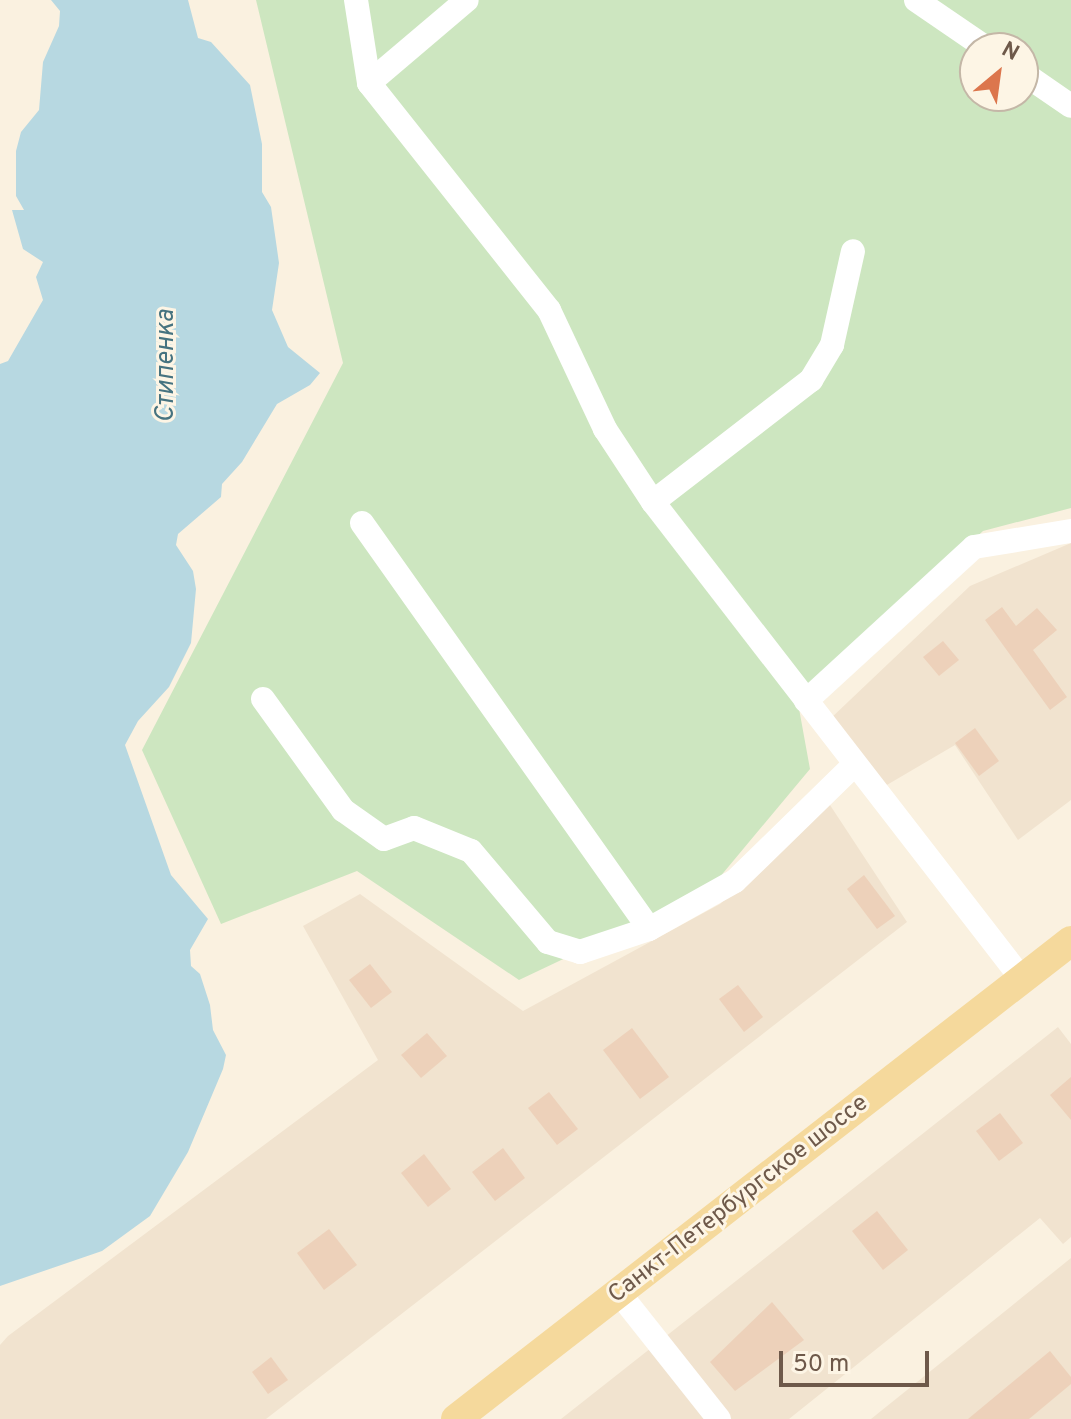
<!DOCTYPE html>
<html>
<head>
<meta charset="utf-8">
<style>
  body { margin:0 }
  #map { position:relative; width:1071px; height:1419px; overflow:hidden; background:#faf1e0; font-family:Overpass,sans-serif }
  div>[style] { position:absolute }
  .residential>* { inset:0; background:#f1e3cf }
  .green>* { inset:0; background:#cde6c0 }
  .water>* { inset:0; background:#b7d8e1 }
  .building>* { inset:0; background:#edd1ba }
  .minor>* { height:24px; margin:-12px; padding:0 12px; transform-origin:12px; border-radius:12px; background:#fff }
  .major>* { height:30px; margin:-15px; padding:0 15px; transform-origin:15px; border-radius:15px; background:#f5d99c }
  span { translate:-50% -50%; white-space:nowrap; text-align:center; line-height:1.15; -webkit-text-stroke:6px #fdf5e5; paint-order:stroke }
  .street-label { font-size:24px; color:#6e594a }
  .water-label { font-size:26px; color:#467380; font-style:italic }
  .north { position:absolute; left:959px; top:32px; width:80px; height:80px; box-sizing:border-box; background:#fdf5e5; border:2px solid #c4b7a7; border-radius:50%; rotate:29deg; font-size:22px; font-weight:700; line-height:32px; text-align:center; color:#6e594a }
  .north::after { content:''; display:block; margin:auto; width:28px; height:36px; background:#dc764d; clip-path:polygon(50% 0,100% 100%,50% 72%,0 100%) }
  .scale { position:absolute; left:779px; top:1351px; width:150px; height:36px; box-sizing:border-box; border:4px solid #6e594a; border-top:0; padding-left:10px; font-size:24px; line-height:28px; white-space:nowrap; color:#6e594a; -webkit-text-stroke:6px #fdf5e5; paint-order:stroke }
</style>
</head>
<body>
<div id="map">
  <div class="residential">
    <div style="clip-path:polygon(1071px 543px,1071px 800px,1018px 840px,955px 745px,880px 789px,829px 720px,970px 586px)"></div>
    <div style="clip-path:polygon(828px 802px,907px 922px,266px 1419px,0 1419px,0 1345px,8px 1336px,378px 1060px,303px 926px,360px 894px,523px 1011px,720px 904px)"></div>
    <div style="clip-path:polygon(1058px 1027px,1071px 1044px,1071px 1237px,1063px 1244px,1040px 1218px,789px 1419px,561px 1419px)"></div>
    <div style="clip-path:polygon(1071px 1258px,1071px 1419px,871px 1419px)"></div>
  </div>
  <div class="green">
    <div style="clip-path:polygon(evenodd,256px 0,1071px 0,1071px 508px,983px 531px,798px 703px,810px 769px,709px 890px,519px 980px,357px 871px,221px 924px,142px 750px,343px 363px,256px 0,975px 48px,1023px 48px,1023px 96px,975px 96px,975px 48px)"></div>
  </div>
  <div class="water">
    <div style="clip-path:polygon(51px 0,188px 0,198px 38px,211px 42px,250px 85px,262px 144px,262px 192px,271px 207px,279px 263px,272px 310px,288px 347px,320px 373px,310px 385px,277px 404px,242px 462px,222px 484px,221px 497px,178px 534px,176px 545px,193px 571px,196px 589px,191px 643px,169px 687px,138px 721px,125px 745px,171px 875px,208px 919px,190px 950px,191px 966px,200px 974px,210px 1005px,213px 1030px,226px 1055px,223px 1069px,188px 1152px,150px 1216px,102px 1251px,0 1286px,0 364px,8px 361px,43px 300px,36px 277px,43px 262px,23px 249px,12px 210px,24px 210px,16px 196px,16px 151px,21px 132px,39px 110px,43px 62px,59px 26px,60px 11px)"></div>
  </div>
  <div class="building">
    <div style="clip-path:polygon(1002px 607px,1016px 626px,1037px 608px,1057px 630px,1033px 650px,1067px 697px,1050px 710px,985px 620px)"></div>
    <div style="clip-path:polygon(943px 641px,959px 660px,939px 676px,923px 657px)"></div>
    <div style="clip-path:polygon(975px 728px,999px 761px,979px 776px,955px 743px)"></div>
    <div style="clip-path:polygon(864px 875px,895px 916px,877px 929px,847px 889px)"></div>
    <div style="clip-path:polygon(370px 964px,392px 992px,371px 1008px,349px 980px)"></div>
    <div style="clip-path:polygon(738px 985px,763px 1017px,744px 1032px,719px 999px)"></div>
    <div style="clip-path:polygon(632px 1028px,669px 1077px,640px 1099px,603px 1050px)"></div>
    <div style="clip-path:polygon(427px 1033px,447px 1056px,421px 1078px,401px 1055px)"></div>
    <div style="clip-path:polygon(1071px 1077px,1071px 1120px,1050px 1095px)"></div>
    <div style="clip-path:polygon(549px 1092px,578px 1129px,557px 1145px,528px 1108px)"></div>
    <div style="clip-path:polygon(1000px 1113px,1023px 1143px,999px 1161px,976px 1131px)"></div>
    <div style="clip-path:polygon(503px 1148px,525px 1178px,495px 1201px,472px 1172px)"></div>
    <div style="clip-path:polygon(424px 1154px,451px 1189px,428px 1207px,401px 1173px)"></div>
    <div style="clip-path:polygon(877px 1211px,908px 1250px,883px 1270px,852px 1231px)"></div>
    <div style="clip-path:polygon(329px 1229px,357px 1265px,324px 1290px,297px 1253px)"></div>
    <div style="clip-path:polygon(772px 1302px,804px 1340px,735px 1391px,710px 1362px)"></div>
    <div style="clip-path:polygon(1050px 1351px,1071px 1377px,1071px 1384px,1029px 1419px,968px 1419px)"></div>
    <div style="clip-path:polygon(271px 1357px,288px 1380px,268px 1394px,252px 1372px)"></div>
  </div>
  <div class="minor">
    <div style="left:356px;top:0;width:84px;rotate:81.1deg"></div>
    <div style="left:369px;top:83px;width:290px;rotate:51.6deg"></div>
    <div style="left:549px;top:310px;width:132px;rotate:64.8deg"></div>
    <div style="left:605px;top:429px;width:87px;rotate:56.7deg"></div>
    <div style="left:653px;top:502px;width:603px;rotate:52.28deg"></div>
    <div style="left:916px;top:0;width:85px;rotate:34.4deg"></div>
    <div style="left:1023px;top:73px;width:58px;rotate:34.5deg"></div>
    <div style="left:369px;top:83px;width:128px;rotate:-40.3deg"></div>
    <div style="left:653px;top:502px;width:200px;rotate:-37.7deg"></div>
    <div style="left:811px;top:380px;width:41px;rotate:-59deg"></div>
    <div style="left:832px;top:345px;width:96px;rotate:-77.4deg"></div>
    <div style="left:362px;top:523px;width:497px;rotate:54.7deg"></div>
    <div style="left:263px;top:699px;width:137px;rotate:54.2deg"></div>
    <div style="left:343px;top:810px;width:50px;rotate:35.3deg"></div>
    <div style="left:384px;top:839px;width:32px;rotate:-20deg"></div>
    <div style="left:414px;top:828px;width:61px;rotate:22deg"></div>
    <div style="left:471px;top:851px;width:119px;rotate:49.8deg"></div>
    <div style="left:548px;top:942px;width:34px;rotate:17deg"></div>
    <div style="left:580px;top:952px;width:73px;rotate:-18.4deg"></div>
    <div style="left:649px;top:929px;width:98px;rotate:-29.2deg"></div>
    <div style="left:735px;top:881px;width:166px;rotate:-44.3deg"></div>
    <div style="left:806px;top:701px;width:228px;rotate:-42.5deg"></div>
    <div style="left:974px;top:547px;width:98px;rotate:-9.4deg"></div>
    <div style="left:619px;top:1293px;width:161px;rotate:51.6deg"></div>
  </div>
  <div class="major">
    <div style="left:456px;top:1419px;width:779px;rotate:-37.86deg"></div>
  </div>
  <div class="street-label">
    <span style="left:739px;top:1200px;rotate:-38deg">Санкт-Петербургское шоссе</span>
  </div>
  <div class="water-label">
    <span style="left:167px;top:366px;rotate:-90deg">Стипенка</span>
  </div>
  <div class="north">N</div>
  <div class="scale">50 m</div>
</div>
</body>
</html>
